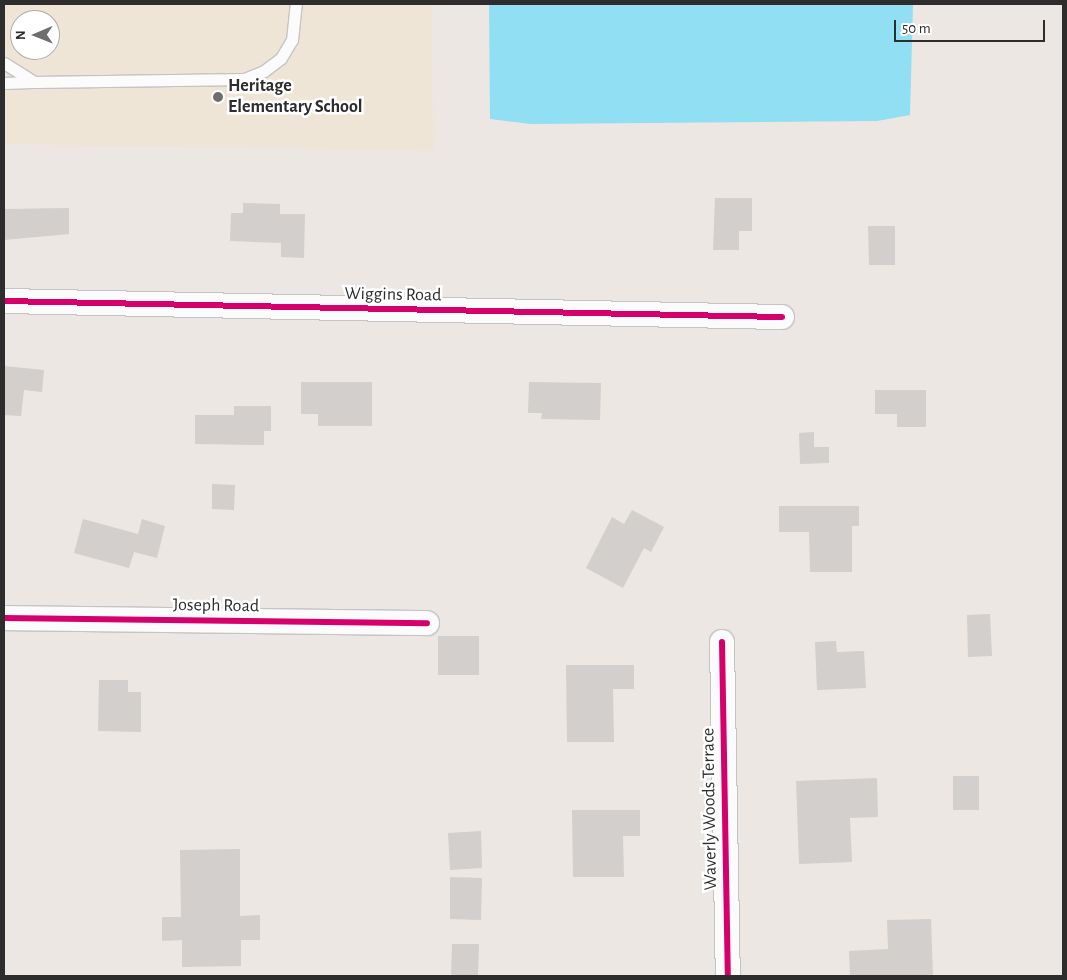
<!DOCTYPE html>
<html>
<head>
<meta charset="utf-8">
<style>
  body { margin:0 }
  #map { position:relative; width:1067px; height:980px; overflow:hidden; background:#ece7e2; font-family:"Alegreya Sans",sans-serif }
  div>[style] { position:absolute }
  .education>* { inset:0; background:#efe5d6 }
  .water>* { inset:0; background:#91dff2 }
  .building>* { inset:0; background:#d2cfcc }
  .roads { filter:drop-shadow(1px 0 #c5c4c4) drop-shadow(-1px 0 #c5c4c4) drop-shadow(0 1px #c5c4c4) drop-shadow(0 -1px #c5c4c4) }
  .service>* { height:11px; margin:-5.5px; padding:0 5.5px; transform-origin:5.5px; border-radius:5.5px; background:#fcfbfb }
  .minor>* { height:24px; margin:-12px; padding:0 12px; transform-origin:12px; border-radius:12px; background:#fcfbfb }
  .cycleway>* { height:6px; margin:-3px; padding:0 3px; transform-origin:3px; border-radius:3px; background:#d6006c }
  .dots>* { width:14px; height:14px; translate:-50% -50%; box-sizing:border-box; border:2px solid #fff; border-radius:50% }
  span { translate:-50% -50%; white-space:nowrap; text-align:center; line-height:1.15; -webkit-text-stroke:5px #fff; paint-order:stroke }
  .poi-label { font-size:18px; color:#2d2d2d; font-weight:700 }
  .left { translate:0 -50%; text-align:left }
  .street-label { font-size:18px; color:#2d2d2d }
  .frame { position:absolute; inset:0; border:5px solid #2d2d2d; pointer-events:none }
  .north { position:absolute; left:10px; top:10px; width:50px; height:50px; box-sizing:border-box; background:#fff; border:1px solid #ababab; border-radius:50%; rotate:269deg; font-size:14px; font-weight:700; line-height:20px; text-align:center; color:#2d2d2d }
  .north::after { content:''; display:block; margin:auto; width:18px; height:22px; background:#706e6c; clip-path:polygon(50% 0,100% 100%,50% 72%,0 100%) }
  .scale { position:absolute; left:894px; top:20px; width:151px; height:22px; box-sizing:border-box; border:2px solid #2d2d2d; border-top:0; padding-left:6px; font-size:15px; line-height:18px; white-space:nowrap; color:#2d2d2d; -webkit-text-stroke:4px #fff; paint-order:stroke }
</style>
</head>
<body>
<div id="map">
  <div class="education">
    <div style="clip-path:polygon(evenodd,4px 4px,432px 4px,433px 151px,4px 144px,4px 4px,20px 20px,50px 20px,50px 50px,20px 50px,20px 20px)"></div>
  </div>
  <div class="water">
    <div style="clip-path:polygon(489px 4px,913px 4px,910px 115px,877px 121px,531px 124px,490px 119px)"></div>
  </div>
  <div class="building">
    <div style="clip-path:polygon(715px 198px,752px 198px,752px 231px,739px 231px,739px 250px,713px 250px)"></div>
    <div style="clip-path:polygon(243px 203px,280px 204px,280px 214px,305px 214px,304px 258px,281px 257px,281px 243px,230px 241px,231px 213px,243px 213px)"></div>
    <div style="clip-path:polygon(69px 208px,69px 234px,4px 240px,4px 209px)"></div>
    <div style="clip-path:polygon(868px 226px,895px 226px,895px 265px,869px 265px)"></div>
    <div style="clip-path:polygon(4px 366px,44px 370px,42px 392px,24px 390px,21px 416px,4px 415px)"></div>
    <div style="clip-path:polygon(301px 382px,372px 382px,372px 426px,318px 426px,318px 414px,301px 414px)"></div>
    <div style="clip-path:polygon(529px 382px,601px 383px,600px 420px,541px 419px,542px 413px,528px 413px)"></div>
    <div style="clip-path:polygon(875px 390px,926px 390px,926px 427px,897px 427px,897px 414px,875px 414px)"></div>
    <div style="clip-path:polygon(234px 406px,271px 406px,271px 431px,264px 431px,264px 445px,195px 444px,195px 415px,234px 415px)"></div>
    <div style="clip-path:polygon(814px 432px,814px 447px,829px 447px,829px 463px,800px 464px,799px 433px)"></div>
    <div style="clip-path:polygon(212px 484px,235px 485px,234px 510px,212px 509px)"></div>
    <div style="clip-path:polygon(779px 506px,859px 506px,859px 526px,852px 526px,852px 572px,810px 572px,809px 532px,779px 532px)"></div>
    <div style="clip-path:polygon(632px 510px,664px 527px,651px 552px,644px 548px,623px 588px,586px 568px,612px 517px,624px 524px)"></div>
    <div style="clip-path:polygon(83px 519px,138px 534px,142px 519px,165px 526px,157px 558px,134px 552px,129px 568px,74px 553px)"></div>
    <div style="clip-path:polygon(990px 614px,992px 656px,968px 657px,967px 615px)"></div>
    <div style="clip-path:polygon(438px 636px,479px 636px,479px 675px,438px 675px)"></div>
    <div style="clip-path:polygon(836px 641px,837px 652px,864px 651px,866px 688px,817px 690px,815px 642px)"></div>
    <div style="clip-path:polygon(566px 665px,634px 665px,634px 689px,613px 689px,614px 742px,567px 742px)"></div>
    <div style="clip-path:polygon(99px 680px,128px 680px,128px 692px,141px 692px,141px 732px,98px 731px)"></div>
    <div style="clip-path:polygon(953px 776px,979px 776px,979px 810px,953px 810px)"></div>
    <div style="clip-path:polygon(877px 778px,878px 817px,850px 818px,852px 862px,799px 864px,796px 781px)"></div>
    <div style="clip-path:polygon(572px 810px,640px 810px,640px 836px,623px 836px,624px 877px,573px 877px)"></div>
    <div style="clip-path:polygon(481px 831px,482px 868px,450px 870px,448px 833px)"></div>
    <div style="clip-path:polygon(240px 849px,240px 916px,260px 915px,260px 940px,241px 940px,241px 966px,182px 967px,182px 940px,162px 941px,162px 917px,181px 917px,180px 850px)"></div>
    <div style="clip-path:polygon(450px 877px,482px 878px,481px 920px,450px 919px)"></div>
    <div style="clip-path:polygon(931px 919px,933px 976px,850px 976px,849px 951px,888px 949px,887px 920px)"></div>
    <div style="clip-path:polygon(452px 944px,479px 944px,478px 976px,451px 976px)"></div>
  </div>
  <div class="roads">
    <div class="service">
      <div style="left:4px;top:63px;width:36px;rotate:32deg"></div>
      <div style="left:34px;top:82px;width:210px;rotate:-0.8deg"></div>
      <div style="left:244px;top:79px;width:22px;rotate:-22deg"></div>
      <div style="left:264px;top:71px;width:21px;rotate:-37deg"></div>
      <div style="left:281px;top:58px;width:21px;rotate:-59deg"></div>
      <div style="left:292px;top:40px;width:36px;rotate:-84deg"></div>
      <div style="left:4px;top:83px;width:28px;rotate:-2deg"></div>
    </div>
    <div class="minor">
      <div style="left:4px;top:301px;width:778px;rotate:1.18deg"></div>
      <div style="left:4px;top:618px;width:423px;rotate:0.7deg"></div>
      <div style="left:722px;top:642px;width:334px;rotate:89deg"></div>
    </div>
  </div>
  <div class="cycleway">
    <div style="left:4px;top:301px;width:778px;rotate:1.18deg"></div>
    <div style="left:4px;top:618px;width:423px;rotate:0.7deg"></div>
    <div style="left:722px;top:642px;width:334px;rotate:89deg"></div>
  </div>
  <div class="dots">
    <div style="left:218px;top:97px;background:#706e6c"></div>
  </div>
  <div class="poi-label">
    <span class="left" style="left:228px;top:97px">Heritage<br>Elementary School</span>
  </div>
  <div class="street-label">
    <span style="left:393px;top:295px;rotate:1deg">Wiggins Road</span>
    <span style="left:216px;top:606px;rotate:1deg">Joseph Road</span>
    <span style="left:710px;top:809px;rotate:-91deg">Waverly Woods Terrace</span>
  </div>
  <div class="frame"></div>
  <div class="north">N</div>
  <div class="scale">50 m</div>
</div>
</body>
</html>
